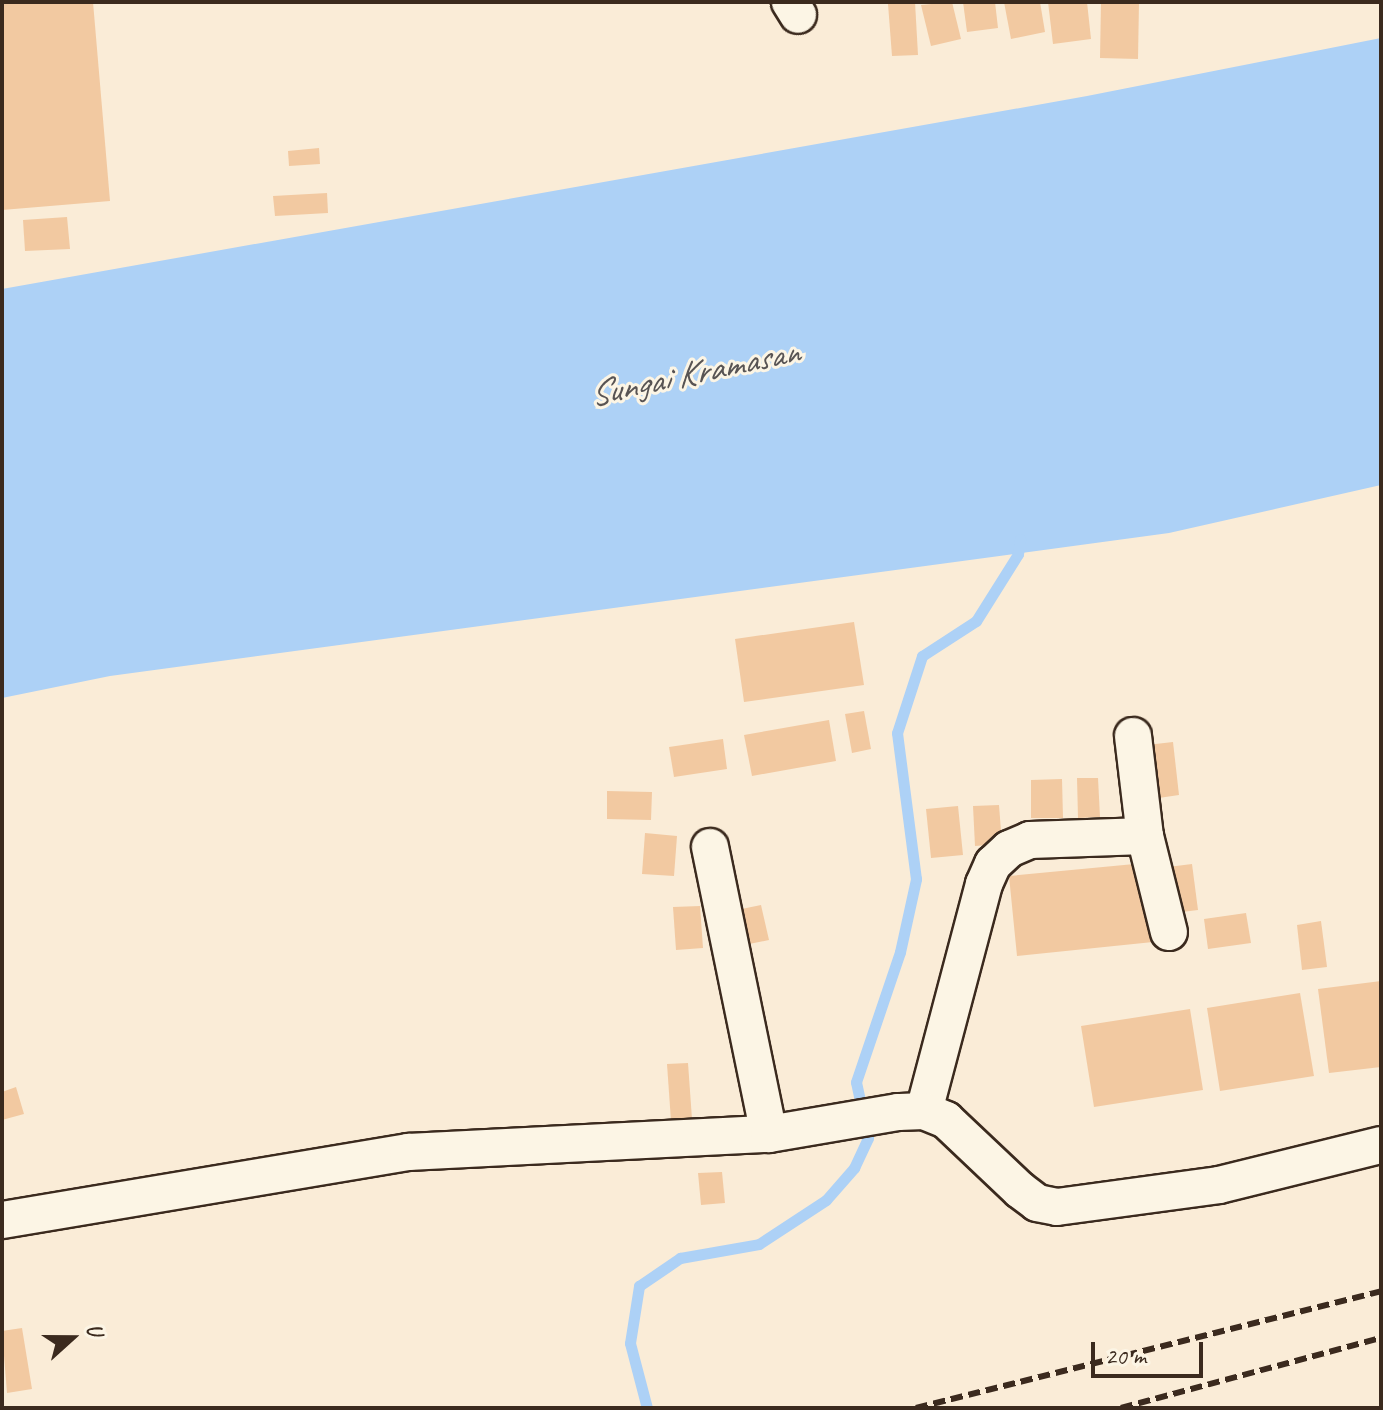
<!DOCTYPE html>
<html>
<head>
<meta charset="utf-8">
<style>
  body { margin:0 }
  #map { position:relative; width:1383px; height:1410px; overflow:hidden; background:#faecd7; font-family:Caveat,sans-serif }
  div>[style] { position:absolute }
  .water>* { inset:0; background:#add1f6 }
  .stream>* { height:11px; margin:-5.5px; padding:0 5.5px; transform-origin:5.5px; border-radius:5.5px; background:#add1f6 }
  .building>* { inset:0; background:#f2c9a1 }
  .roads { filter:drop-shadow(2px 0 #3b2a1e) drop-shadow(-2px 0 #3b2a1e) drop-shadow(0 2px #3b2a1e) drop-shadow(0 -2px #3b2a1e) }
  .minor>* { height:36px; margin:-18px; padding:0 18px; transform-origin:18px; border-radius:18px; background:#fcf5e5 }
  .rail>* { height:6px; margin-top:-3px; transform-origin:0; background:repeating-linear-gradient(90deg,#3b2a1e 0 12px,transparent 0 18px) }
  span { translate:-50% -50%; white-space:nowrap; text-align:center; line-height:1.15; -webkit-text-stroke:6px #fcf5e5; paint-order:stroke }
  .water-label { font-size:36px; color:#585454; font-style:italic }
  .frame { position:absolute; inset:0; border:4px solid #3b2a1e; pointer-events:none }
  .north { position:absolute; left:32px; top:1298px; width:80px; height:80px; -webkit-text-stroke:6px #fcf5e5; paint-order:stroke; rotate:69deg; font-size:22px; font-weight:700; line-height:32px; text-align:center; color:#3b2a1e }
  .north::after { content:''; display:block; margin:auto; width:28px; height:36px; background:#3b2a1e; clip-path:polygon(50% 0,100% 100%,50% 72%,0 100%) }
  .scale { position:absolute; left:1091px; top:1342px; width:112px; height:36px; box-sizing:border-box; border:4px solid #3b2a1e; border-top:0; padding-left:10px; font-size:24px; line-height:28px; white-space:nowrap; color:#3b2a1e; -webkit-text-stroke:6px #fcf5e5; paint-order:stroke }
</style>
</head>
<body>
<div id="map">
  <div class="water">
    <div style="clip-path:polygon(1381px 38px,1381px 485px,1169px 533px,110px 676px,2px 698px,2px 289px,1087px 96px)"></div>
  </div>
  <div class="stream">
    <div style="left:647px;top:1408px;width:67px;rotate:-104.7deg"></div>
    <div style="left:630px;top:1343px;width:58px;rotate:-81deg"></div>
    <div style="left:639px;top:1286px;width:50px;rotate:-34.3deg"></div>
    <div style="left:680px;top:1258px;width:80px;rotate:-10deg"></div>
    <div style="left:759px;top:1244px;width:80px;rotate:-33.3deg"></div>
    <div style="left:826px;top:1200px;width:43px;rotate:-48.8deg"></div>
    <div style="left:854px;top:1168px;width:33px;rotate:-65deg"></div>
    <div style="left:868px;top:1138px;width:57px;rotate:-102.1deg"></div>
    <div style="left:856px;top:1082px;width:137px;rotate:-71.3deg"></div>
    <div style="left:900px;top:952px;width:75px;rotate:-77.6deg"></div>
    <div style="left:916px;top:879px;width:147px;rotate:-97.4deg"></div>
    <div style="left:897px;top:733px;width:81px;rotate:-72deg"></div>
    <div style="left:922px;top:656px;width:64px;rotate:-32.9deg"></div>
    <div style="left:976px;top:621px;width:79px;rotate:-57.9deg"></div>
    <div style="left:1018px;top:554px;width:15px;rotate:-82deg"></div>
  </div>
  <div class="building">
    <div style="clip-path:polygon(2px 2px,93px 2px,110px 201px,2px 210px)"></div>
    <div style="clip-path:polygon(915px 2px,918px 55px,892px 56px,888px 4px)"></div>
    <div style="clip-path:polygon(952px 2px,961px 39px,931px 46px,921px 5px)"></div>
    <div style="clip-path:polygon(963px 2px,995px 2px,998px 28px,967px 32px)"></div>
    <div style="clip-path:polygon(1004px 2px,1040px 2px,1045px 32px,1011px 39px)"></div>
    <div style="clip-path:polygon(1048px 2px,1087px 2px,1091px 39px,1053px 44px)"></div>
    <div style="clip-path:polygon(1101px 2px,1139px 2px,1138px 59px,1100px 58px)"></div>
    <div style="clip-path:polygon(319px 148px,320px 164px,289px 166px,288px 151px)"></div>
    <div style="clip-path:polygon(327px 193px,328px 213px,275px 216px,273px 196px)"></div>
    <div style="clip-path:polygon(67px 217px,70px 249px,25px 251px,23px 220px)"></div>
    <div style="clip-path:polygon(854px 622px,864px 685px,744px 702px,735px 639px)"></div>
    <div style="clip-path:polygon(864px 711px,871px 749px,852px 753px,845px 714px)"></div>
    <div style="clip-path:polygon(829px 720px,836px 761px,752px 776px,744px 735px)"></div>
    <div style="clip-path:polygon(723px 739px,727px 769px,674px 777px,669px 747px)"></div>
    <div style="clip-path:polygon(1173px 742px,1179px 795px,1145px 800px,1138px 746px)"></div>
    <div style="clip-path:polygon(1077px 778px,1098px 778px,1100px 817px,1078px 818px)"></div>
    <div style="clip-path:polygon(1062px 779px,1063px 818px,1031px 818px,1031px 780px)"></div>
    <div style="clip-path:polygon(607px 791px,652px 792px,651px 820px,607px 819px)"></div>
    <div style="clip-path:polygon(999px 805px,1002px 844px,975px 846px,973px 806px)"></div>
    <div style="clip-path:polygon(958px 806px,963px 855px,931px 858px,926px 809px)"></div>
    <div style="clip-path:polygon(645px 833px,677px 836px,674px 876px,642px 874px)"></div>
    <div style="clip-path:polygon(1145px 863px,1153px 942px,1017px 956px,1009px 876px)"></div>
    <div style="clip-path:polygon(1192px 864px,1198px 910px,1174px 913px,1168px 867px)"></div>
    <div style="clip-path:polygon(761px 905px,769px 940px,739px 946px,732px 911px)"></div>
    <div style="clip-path:polygon(700px 906px,703px 948px,676px 950px,673px 907px)"></div>
    <div style="clip-path:polygon(1246px 913px,1251px 943px,1208px 949px,1204px 919px)"></div>
    <div style="clip-path:polygon(1321px 921px,1327px 967px,1302px 970px,1297px 925px)"></div>
    <div style="clip-path:polygon(1381px 981px,1381px 1067px,1329px 1073px,1318px 989px)"></div>
    <div style="clip-path:polygon(1300px 993px,1314px 1076px,1220px 1091px,1207px 1008px)"></div>
    <div style="clip-path:polygon(1190px 1009px,1203px 1090px,1094px 1107px,1081px 1026px)"></div>
    <div style="clip-path:polygon(688px 1063px,692px 1119px,671px 1121px,667px 1064px)"></div>
    <div style="clip-path:polygon(16px 1087px,24px 1114px,2px 1120px,2px 1092px)"></div>
    <div style="clip-path:polygon(722px 1172px,725px 1203px,701px 1205px,698px 1173px)"></div>
    <div style="clip-path:polygon(22px 1328px,32px 1389px,7px 1393px,2px 1331px)"></div>
  </div>
  <div class="roads">
    <div class="minor">
      <div style="left:790px;top:2px;width:15px;rotate:58deg"></div>
      <div style="left:1133px;top:736px;width:101px;rotate:83.2deg"></div>
      <div style="left:710px;top:847px;width:293px;rotate:78.4deg"></div>
      <div style="left:924px;top:1111px;width:235px;rotate:-75.2deg"></div>
      <div style="left:984px;top:884px;width:22px;rotate:-66deg"></div>
      <div style="left:993px;top:864px;width:22px;rotate:-43deg"></div>
      <div style="left:1009px;top:849px;width:23px;rotate:-23deg"></div>
      <div style="left:1030px;top:840px;width:115px;rotate:-2deg"></div>
      <div style="left:1145px;top:836px;width:99px;rotate:76deg"></div>
      <div style="left:2px;top:1220px;width:412px;rotate:-9.5deg"></div>
      <div style="left:408px;top:1152px;width:361px;rotate:-2.9deg"></div>
      <div style="left:769px;top:1134px;width:131px;rotate:-9.7deg"></div>
      <div style="left:898px;top:1112px;width:26px;rotate:-2deg"></div>
      <div style="left:924px;top:1111px;width:24px;rotate:22deg"></div>
      <div style="left:946px;top:1120px;width:102px;rotate:43.4deg"></div>
      <div style="left:1020px;top:1190px;width:21px;rotate:37deg"></div>
      <div style="left:1037px;top:1203px;width:20px;rotate:11deg"></div>
      <div style="left:1057px;top:1207px;width:163px;rotate:-7.7deg"></div>
      <div style="left:1219px;top:1185px;width:167px;rotate:-13.9deg"></div>
    </div>
  </div>
  <div class="rail">
    <div style="left:916px;top:1408px;width:479px;rotate:-14.1deg"></div>
    <div style="left:1121px;top:1408px;width:269px;rotate:-15.1deg"></div>
  </div>
  <div class="water-label">
    <span style="left:694px;top:373px;rotate:-12deg">Sungai Kramasan</span>
  </div>
  <div class="frame"></div>
  <div class="north">U</div>
  <div class="scale">20 m</div>
</div>
</body>
</html>
